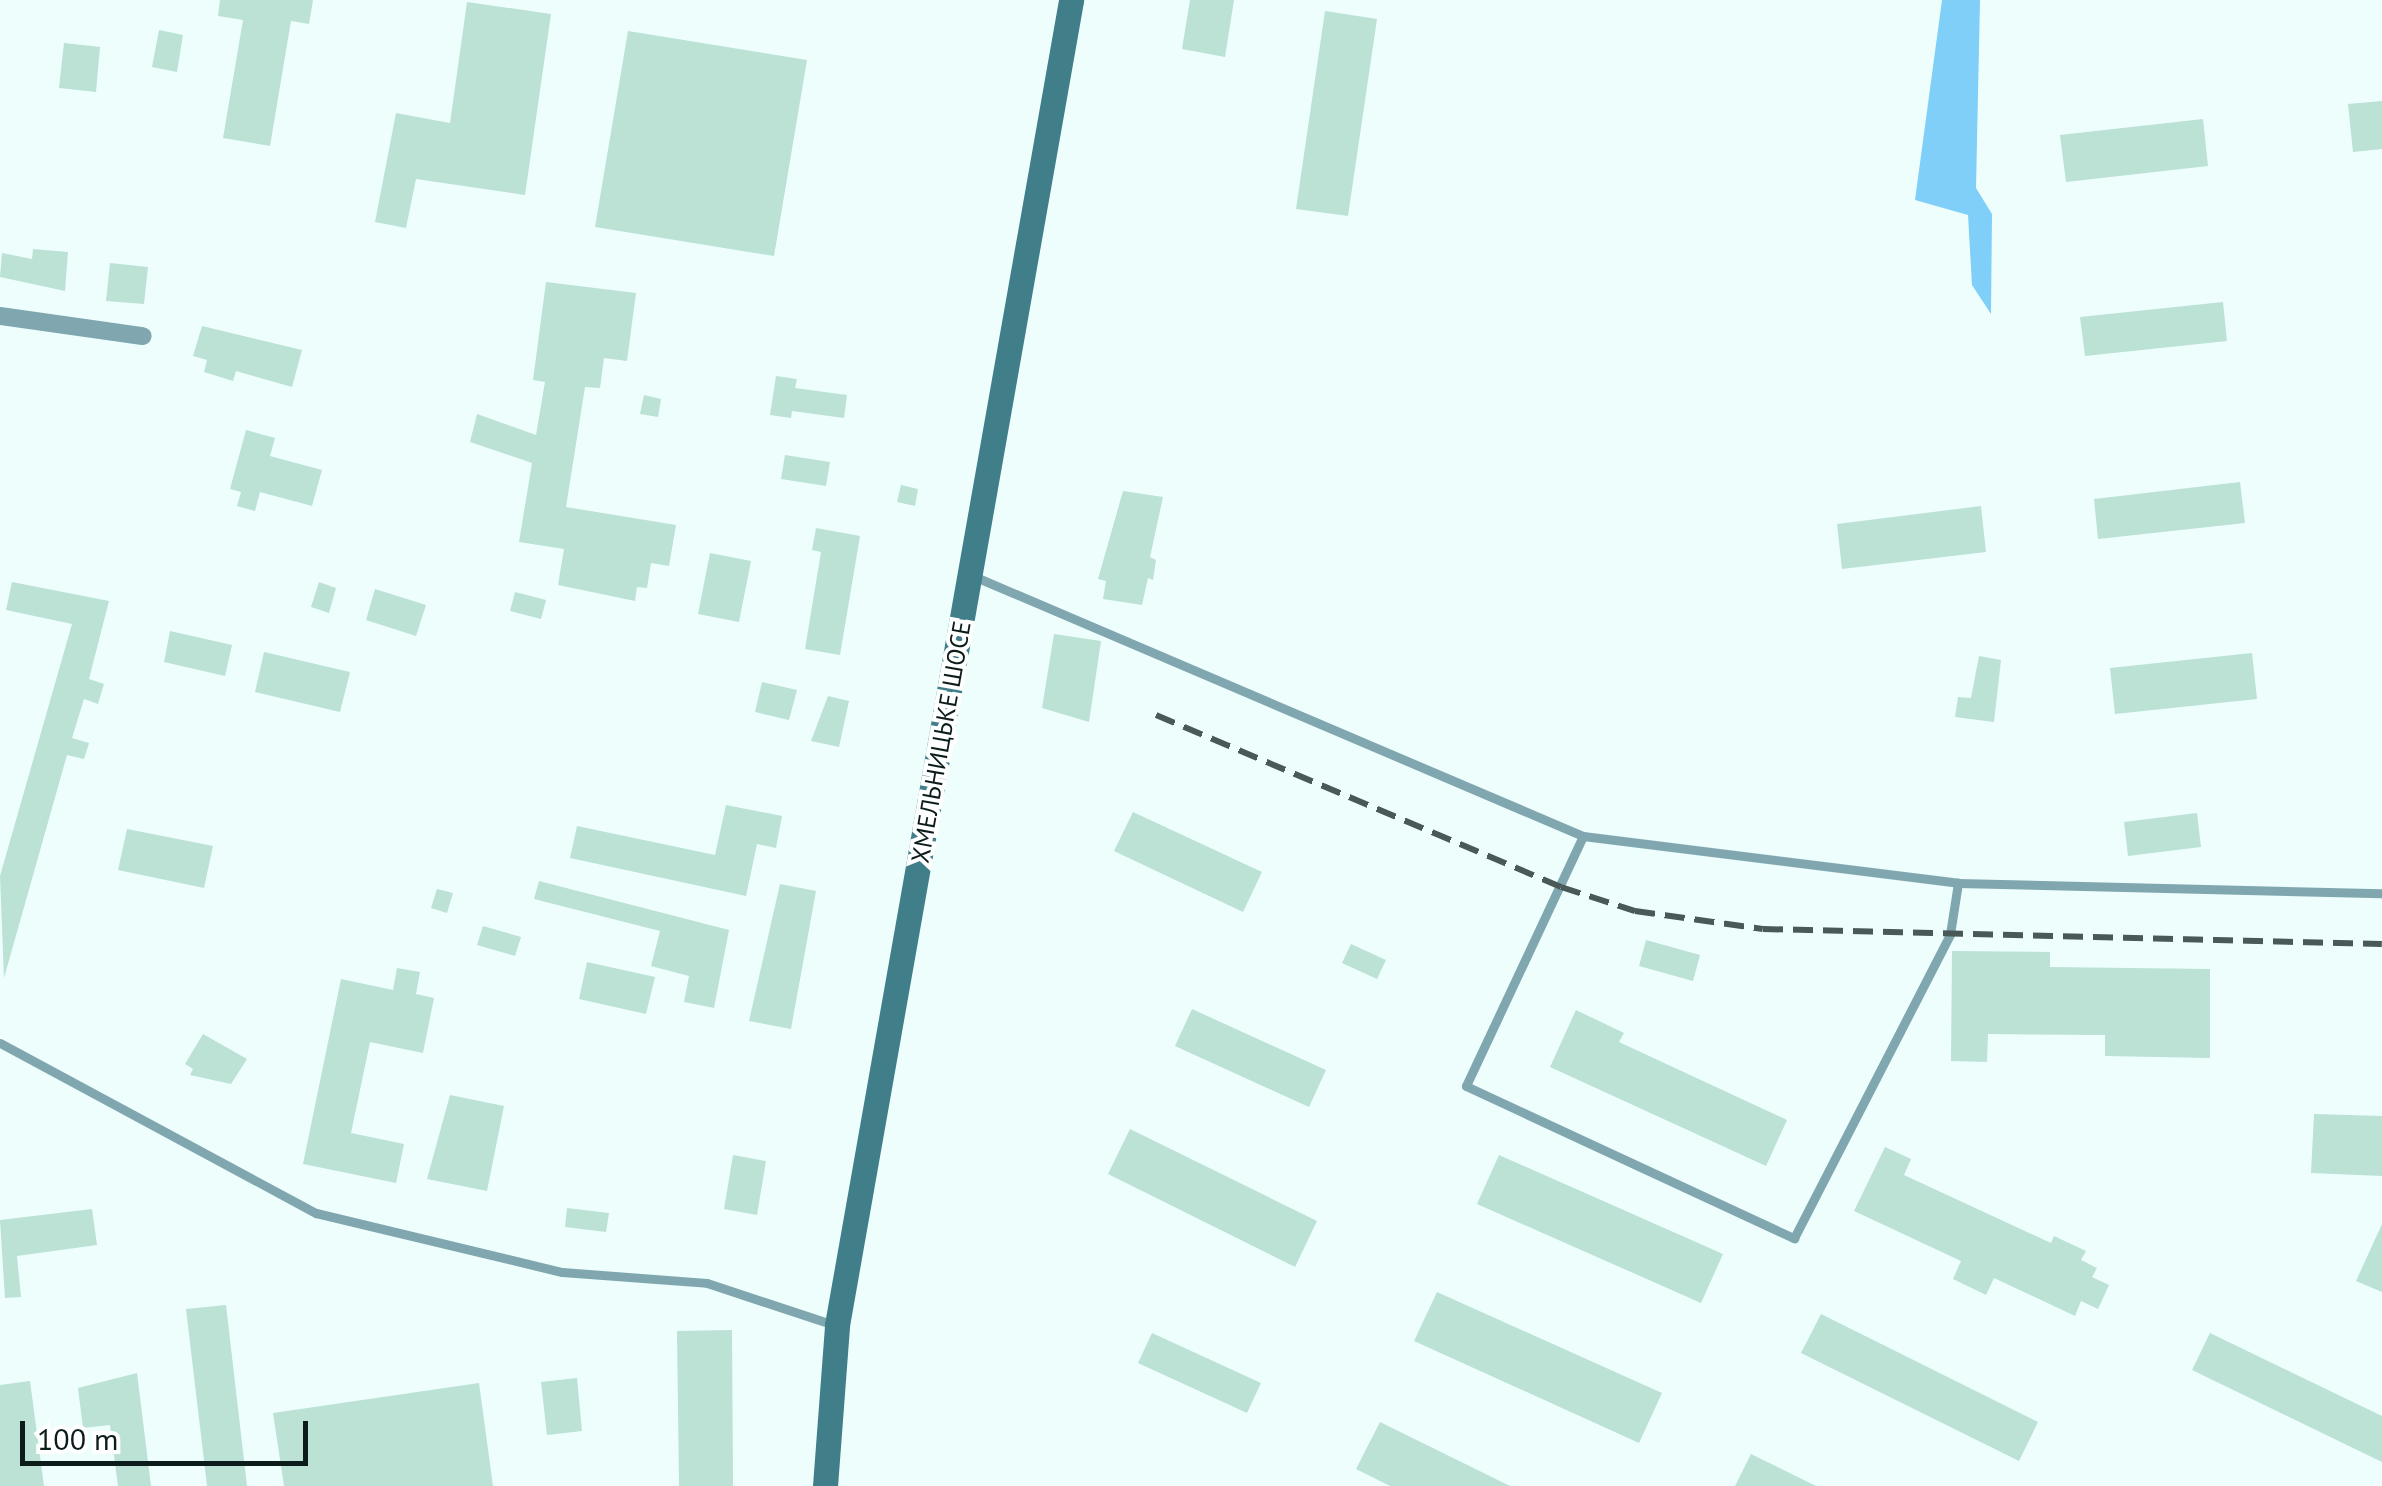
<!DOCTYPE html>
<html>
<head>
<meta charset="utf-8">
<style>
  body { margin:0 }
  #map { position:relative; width:2382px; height:1486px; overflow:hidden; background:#edfefd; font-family:"PT Sans",sans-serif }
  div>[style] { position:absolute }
  .water>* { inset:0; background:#7fcff8 }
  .building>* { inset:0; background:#bbe2d5 }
  .lane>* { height:9px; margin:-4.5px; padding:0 4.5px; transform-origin:4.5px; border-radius:4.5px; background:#80a7af }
  .street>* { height:18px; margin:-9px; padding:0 9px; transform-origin:9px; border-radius:9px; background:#80a7af }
  .secondary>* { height:25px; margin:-12.5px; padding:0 12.5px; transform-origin:12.5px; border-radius:12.5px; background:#407e8a }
  .rail>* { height:6px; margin-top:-3px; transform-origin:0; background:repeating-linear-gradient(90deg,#485958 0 20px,transparent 0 30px) }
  span { translate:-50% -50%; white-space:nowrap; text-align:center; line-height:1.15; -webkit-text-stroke:8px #fff; paint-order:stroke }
  .street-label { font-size:25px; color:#0b1c1b }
  .scale { position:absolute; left:20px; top:1421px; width:288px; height:45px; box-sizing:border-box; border:5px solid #0b1c1b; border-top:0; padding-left:12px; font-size:30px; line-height:35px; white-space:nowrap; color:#0b1c1b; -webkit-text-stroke:8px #fff; paint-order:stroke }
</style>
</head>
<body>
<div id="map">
  <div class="water">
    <div style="clip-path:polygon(1942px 0,1980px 0,1976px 188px,1992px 214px,1991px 314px,1972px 285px,1968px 215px,1915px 200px)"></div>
  </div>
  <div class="building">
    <div style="clip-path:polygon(220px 0,313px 0,309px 24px,291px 21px,270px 146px,223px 138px,243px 20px,218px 16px)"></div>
    <div style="clip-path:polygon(1190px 0,1234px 0,1225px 57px,1182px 49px)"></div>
    <div style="clip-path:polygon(467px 2px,551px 14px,525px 195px,416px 179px,406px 228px,375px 222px,396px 113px,450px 123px)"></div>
    <div style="clip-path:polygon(1325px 11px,1377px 19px,1348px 216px,1296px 209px)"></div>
    <div style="clip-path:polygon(159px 30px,183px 35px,177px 72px,152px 67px)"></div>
    <div style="clip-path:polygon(628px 31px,807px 60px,774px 256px,595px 227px)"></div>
    <div style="clip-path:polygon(64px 43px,100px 47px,96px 92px,59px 88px)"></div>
    <div style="clip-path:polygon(2382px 101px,2382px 149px,2353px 152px,2348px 104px)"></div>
    <div style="clip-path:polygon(2203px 119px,2208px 166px,2066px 182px,2060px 135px)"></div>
    <div style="clip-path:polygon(33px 249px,68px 252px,65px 291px,0 277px,2px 253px,32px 259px)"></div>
    <div style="clip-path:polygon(110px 263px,148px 267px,144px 304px,106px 301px)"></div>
    <div style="clip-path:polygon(546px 282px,636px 293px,627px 361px,604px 358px,600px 388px,585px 387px,566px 507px,676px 525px,669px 566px,651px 563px,647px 588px,637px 587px,635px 601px,558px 585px,564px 549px,519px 542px,532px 463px,470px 442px,477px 414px,536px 435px,545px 382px,533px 380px)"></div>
    <div style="clip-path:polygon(2223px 302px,2227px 341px,2085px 356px,2080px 317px)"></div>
    <div style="clip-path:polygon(202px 326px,302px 350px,292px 387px,236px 371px,233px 381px,204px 372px,207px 360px,193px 356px)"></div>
    <div style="clip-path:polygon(776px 376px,797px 379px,795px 388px,847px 395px,844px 418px,792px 411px,791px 418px,770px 415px)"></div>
    <div style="clip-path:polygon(644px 395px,661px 399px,658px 417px,640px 414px)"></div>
    <div style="clip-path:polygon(246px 430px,275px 438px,270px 456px,322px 470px,312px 506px,260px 492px,255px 511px,237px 506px,241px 492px,230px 489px)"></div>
    <div style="clip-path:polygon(785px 455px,830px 462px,826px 486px,781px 479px)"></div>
    <div style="clip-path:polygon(2240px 482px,2245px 523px,2098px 539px,2094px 499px)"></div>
    <div style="clip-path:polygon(901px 485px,918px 489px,915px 506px,897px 502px)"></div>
    <div style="clip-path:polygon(1123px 491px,1163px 497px,1150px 557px,1156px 560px,1153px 580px,1148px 578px,1142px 605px,1103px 599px,1106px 581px,1098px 579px)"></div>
    <div style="clip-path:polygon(1981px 506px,1986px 552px,1842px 569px,1837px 524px)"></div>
    <div style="clip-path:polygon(816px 528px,860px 536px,840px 655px,805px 649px,821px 552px,812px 550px)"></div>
    <div style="clip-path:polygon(710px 553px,751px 561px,739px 622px,698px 614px)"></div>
    <div style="clip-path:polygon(12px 582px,109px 601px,89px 679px,104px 684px,98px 704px,84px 699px,72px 738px,89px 743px,84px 759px,67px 755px,4px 978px,0 876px,72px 624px,6px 610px)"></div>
    <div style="clip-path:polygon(319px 582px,336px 588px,329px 613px,311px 607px)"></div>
    <div style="clip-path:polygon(375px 589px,426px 605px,416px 636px,366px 620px)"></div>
    <div style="clip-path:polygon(515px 592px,546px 600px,541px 619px,510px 611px)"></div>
    <div style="clip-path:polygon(170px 631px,232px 645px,225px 676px,164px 662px)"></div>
    <div style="clip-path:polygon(1054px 634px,1101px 641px,1089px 722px,1042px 708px)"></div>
    <div style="clip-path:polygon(264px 652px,350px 672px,340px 712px,255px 692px)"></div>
    <div style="clip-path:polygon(2252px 653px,2257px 699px,2115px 714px,2110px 668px)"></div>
    <div style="clip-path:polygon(1979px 656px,2001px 660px,1994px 722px,1955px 717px,1958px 697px,1971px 698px)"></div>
    <div style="clip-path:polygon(762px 682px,797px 690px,789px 720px,755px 712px)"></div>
    <div style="clip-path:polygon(828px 696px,849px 701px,839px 747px,811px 741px)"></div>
    <div style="clip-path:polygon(726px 805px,782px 816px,776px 848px,757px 844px,746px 896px,570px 858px,577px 826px,715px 855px)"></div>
    <div style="clip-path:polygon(1133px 812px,1262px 872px,1243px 912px,1114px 851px)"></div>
    <div style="clip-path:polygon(2197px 813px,2201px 847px,2128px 856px,2124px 822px)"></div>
    <div style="clip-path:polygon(127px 829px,213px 846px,204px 888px,118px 870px)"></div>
    <div style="clip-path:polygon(539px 881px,729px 930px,714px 1008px,684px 1002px,689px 976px,651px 966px,660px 931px,534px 899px)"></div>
    <div style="clip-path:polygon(780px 884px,816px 891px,791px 1029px,749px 1021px)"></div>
    <div style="clip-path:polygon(437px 889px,453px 893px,447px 913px,431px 908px)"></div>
    <div style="clip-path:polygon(483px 926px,521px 937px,515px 956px,477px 945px)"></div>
    <div style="clip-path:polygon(1646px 940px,1700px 955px,1693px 981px,1639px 966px)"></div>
    <div style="clip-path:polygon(1351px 944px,1386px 960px,1377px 979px,1342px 963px)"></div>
    <div style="clip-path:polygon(1952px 951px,2050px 952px,2050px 967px,2210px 969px,2210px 1058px,2105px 1056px,2105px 1035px,1988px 1034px,1987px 1062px,1951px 1061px)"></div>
    <div style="clip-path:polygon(587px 962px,655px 977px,646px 1014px,579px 999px)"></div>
    <div style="clip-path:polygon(397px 968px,420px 972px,416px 994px,434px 998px,423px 1053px,370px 1042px,351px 1133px,404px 1144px,396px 1183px,303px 1164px,341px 979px,393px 990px)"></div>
    <div style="clip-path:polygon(1192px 1009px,1326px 1070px,1309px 1107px,1175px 1046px)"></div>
    <div style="clip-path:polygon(1576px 1010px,1624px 1033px,1619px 1042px,1787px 1120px,1766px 1166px,1550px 1067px)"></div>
    <div style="clip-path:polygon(203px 1034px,247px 1059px,231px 1084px,190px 1075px,193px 1069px,185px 1064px)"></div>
    <div style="clip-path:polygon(450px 1095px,504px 1106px,487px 1191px,427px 1179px)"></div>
    <div style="clip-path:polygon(2314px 1114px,2382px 1116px,2382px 1176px,2311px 1173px)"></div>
    <div style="clip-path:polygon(1130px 1129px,1317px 1221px,1295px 1267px,1108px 1174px)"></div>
    <div style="clip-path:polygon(1885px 1147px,1911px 1159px,1904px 1175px,2051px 1243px,2054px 1236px,2086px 1251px,2081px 1260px,2097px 1268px,2092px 1277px,2109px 1285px,2098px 1309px,2081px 1301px,2075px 1316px,1994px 1278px,1986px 1295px,1953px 1279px,1961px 1261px,1854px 1211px)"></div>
    <div style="clip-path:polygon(733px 1155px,766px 1161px,757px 1215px,724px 1209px)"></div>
    <div style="clip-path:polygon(1499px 1155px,1723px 1254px,1701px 1303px,1477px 1204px)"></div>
    <div style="clip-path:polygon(567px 1208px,609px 1213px,606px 1232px,565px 1227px)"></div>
    <div style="clip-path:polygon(92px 1209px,97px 1245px,17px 1256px,21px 1297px,5px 1298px,0 1220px)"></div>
    <div style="clip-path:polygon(2382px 1224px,2382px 1292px,2356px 1281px)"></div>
    <div style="clip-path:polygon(1437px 1292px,1662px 1393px,1639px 1443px,1414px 1341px)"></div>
    <div style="clip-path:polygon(226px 1305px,247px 1486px,207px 1486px,186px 1309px)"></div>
    <div style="clip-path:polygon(1821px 1314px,2038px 1422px,2019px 1461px,1801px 1353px)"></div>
    <div style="clip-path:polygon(732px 1330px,733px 1486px,679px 1486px,677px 1331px)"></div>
    <div style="clip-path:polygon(1152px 1333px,1261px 1383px,1247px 1413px,1138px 1363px)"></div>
    <div style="clip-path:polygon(2210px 1333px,2382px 1416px,2382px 1462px,2192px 1370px)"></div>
    <div style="clip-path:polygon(137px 1373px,151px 1486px,118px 1486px,110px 1425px,83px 1428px,78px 1388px)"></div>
    <div style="clip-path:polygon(577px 1378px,582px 1431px,547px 1435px,541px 1382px)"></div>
    <div style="clip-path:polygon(30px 1381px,44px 1486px,0 1486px,0 1385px)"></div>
    <div style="clip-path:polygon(479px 1383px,493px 1486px,284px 1486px,273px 1413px)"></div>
    <div style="clip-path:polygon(1380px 1422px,1510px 1486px,1390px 1486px,1356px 1469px)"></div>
    <div style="clip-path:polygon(1751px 1454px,1816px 1486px,1735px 1486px)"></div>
  </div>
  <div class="lane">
    <div style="left:971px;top:575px;width:665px;rotate:23.1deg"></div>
    <div style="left:1583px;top:836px;width:378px;rotate:7.1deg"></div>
    <div style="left:1958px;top:883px;width:424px;rotate:1.4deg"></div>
    <div style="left:1583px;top:836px;width:276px;rotate:115.1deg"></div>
    <div style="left:1466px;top:1086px;width:362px;rotate:24.9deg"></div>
    <div style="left:1794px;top:1238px;width:342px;rotate:-62.8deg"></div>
    <div style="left:1950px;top:934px;width:52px;rotate:-81.1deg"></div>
    <div style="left:0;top:1043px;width:359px;rotate:28.3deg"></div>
    <div style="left:316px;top:1213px;width:253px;rotate:13.5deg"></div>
    <div style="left:562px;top:1272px;width:145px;rotate:4.3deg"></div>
    <div style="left:707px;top:1283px;width:134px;rotate:18.3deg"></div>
  </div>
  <div class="street">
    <div style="left:0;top:316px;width:144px;rotate:8deg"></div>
  </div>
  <div class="secondary">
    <div style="left:825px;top:1486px;width:161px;rotate:-85.7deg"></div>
    <div style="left:837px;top:1325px;width:1346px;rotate:-79.98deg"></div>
  </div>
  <div class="rail">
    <div style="left:1156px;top:715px;width:440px;rotate:23deg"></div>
    <div style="left:1561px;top:887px;width:78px;rotate:18deg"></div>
    <div style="left:1635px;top:911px;width:129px;rotate:8deg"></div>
    <div style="left:1763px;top:929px;width:619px;rotate:1.39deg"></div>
  </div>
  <div class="street-label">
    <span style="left:941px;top:742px;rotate:-80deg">ХМЕЛЬНИЦЬКЕ ШОСЕ</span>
  </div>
  <div class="scale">100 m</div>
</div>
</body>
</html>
